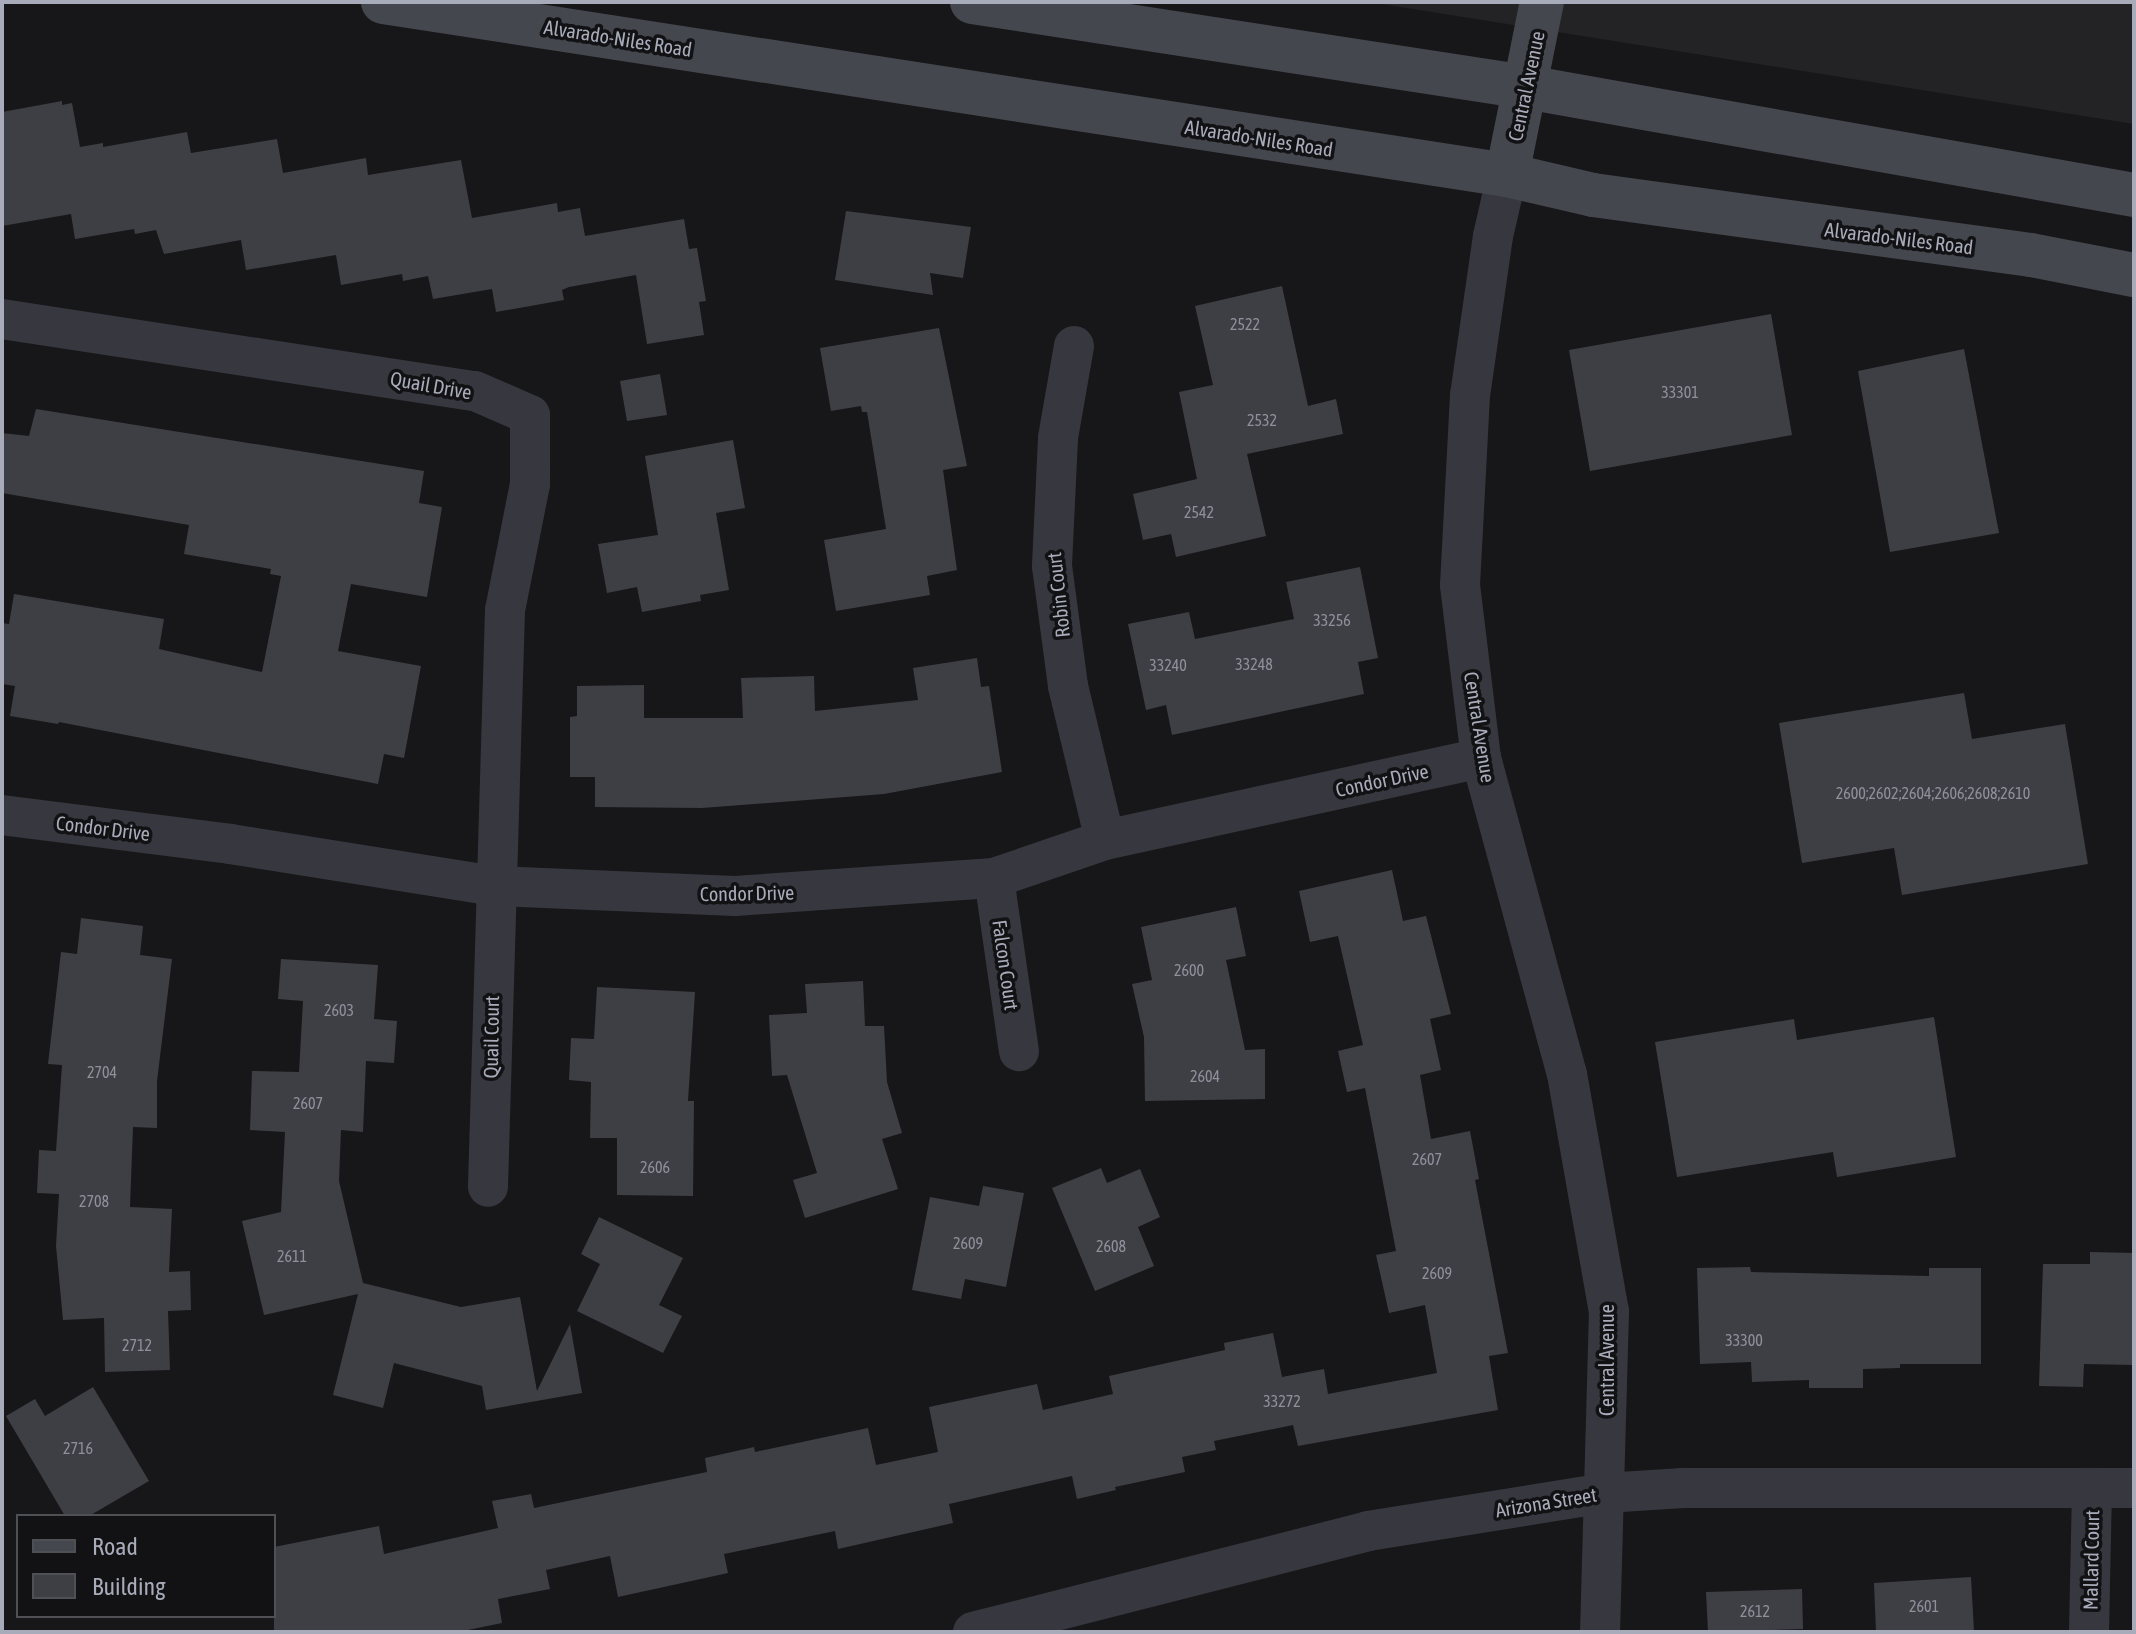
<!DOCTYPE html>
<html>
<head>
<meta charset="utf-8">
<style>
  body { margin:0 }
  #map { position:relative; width:2136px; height:1634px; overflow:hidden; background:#171719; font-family:"Asap Condensed",sans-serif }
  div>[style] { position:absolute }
  .built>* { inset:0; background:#232326 }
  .building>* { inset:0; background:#3e3f44 }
  .street>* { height:40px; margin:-20px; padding:0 20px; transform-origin:20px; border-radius:20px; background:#37383f }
  .secondary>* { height:44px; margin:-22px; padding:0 22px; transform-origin:22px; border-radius:22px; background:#45474f }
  span { translate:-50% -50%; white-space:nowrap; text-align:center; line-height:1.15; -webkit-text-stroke:7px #121214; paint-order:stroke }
  .number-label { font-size:16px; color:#8e919c }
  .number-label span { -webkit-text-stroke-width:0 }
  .street-label { font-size:20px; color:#a8acba }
  .frame { position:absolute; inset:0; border:4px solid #a8acba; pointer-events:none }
  .legend { position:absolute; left:16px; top:1514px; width:260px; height:104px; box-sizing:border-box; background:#121214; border:2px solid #4e5056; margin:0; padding:10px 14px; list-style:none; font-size:24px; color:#a8acba }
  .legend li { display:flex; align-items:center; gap:16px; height:40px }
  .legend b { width:40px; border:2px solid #4e5056 }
</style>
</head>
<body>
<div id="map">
  <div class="built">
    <div style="clip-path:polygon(1369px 2px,2134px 2px,2134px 124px,1696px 54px)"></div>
  </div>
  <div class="building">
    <div style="clip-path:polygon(62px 101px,62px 105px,72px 103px,80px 147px,103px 143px,103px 147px,187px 132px,191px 153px,277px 139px,283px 173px,366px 158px,368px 175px,461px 160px,472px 218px,557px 203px,558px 212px,580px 208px,585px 236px,684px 219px,689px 249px,697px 248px,706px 301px,699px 302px,704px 335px,647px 344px,636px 275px,569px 287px,562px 290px,564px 300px,496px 312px,492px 289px,433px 299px,428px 276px,403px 281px,402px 274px,341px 285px,336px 255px,246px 270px,241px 240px,164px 254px,156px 230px,135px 234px,134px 229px,75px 239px,71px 214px,2px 226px,2px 112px)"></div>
    <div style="clip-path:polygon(846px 211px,971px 227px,963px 278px,930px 273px,933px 295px,835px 280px)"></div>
    <div style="clip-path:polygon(1282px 286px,1308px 406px,1336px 399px,1343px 434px,1247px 454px,1266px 536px,1176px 557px,1171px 534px,1143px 540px,1133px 494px,1197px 479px,1179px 392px,1213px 385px,1195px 306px)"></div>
    <div style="clip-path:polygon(1771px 314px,1792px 435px,1590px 471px,1569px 350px)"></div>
    <div style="clip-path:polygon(939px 328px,967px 466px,943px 470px,957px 570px,927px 576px,930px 595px,836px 611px,824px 540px,886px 529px,867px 412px,862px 412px,861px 406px,831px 411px,820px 348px)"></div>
    <div style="clip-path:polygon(1964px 349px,1999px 533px,1890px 552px,1858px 371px)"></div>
    <div style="clip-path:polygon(660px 374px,667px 415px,627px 421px,620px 381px)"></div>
    <div style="clip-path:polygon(36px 409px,424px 471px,419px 503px,442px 507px,427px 597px,351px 584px,338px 651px,421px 666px,404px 758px,384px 754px,378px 784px,59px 722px,58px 724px,10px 716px,15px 686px,2px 684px,2px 623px,9px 624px,14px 594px,164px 619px,159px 649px,262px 672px,281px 576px,270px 574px,271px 569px,184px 554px,189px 525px,2px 493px,2px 433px,29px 436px)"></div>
    <div style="clip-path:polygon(733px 440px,745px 508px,716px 513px,729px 590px,700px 595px,701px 601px,642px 612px,637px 587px,607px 593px,598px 544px,658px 535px,645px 456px)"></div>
    <div style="clip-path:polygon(1360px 567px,1378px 658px,1358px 662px,1364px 694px,1172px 735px,1166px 705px,1146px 710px,1128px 624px,1189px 612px,1195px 639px,1294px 619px,1286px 582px)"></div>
    <div style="clip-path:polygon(977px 658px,981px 687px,989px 686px,1002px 772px,884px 794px,702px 808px,595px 807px,595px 777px,570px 777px,570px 717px,577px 716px,577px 686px,644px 685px,644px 718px,743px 718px,741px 678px,814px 676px,815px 711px,918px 700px,913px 668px)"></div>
    <div style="clip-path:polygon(1964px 693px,1972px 739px,2065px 724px,2088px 864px,1902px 895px,1894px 848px,1802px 863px,1779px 723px)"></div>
    <div style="clip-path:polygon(1392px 870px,1403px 921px,1426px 916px,1451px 1014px,1430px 1019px,1441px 1070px,1420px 1075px,1431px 1139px,1470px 1131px,1479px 1179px,1475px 1180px,1508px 1353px,1489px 1356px,1498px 1410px,1298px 1446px,1293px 1425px,1214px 1441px,1216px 1450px,1182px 1457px,1185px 1472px,1115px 1487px,1116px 1490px,1077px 1499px,1072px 1476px,949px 1504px,953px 1523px,838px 1549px,835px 1531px,724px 1554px,728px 1573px,618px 1597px,610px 1556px,546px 1570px,550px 1589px,498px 1599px,502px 1623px,458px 1632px,274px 1632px,274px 1547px,379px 1526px,384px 1554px,498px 1528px,492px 1501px,531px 1494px,534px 1508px,707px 1472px,705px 1458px,754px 1447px,755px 1452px,868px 1428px,876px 1465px,938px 1452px,929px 1407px,1037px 1384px,1043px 1410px,1113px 1394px,1109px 1376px,1225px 1350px,1224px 1343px,1273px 1333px,1282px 1377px,1324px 1369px,1328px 1394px,1437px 1373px,1425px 1305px,1389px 1313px,1376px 1255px,1396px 1251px,1365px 1088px,1347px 1092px,1338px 1051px,1363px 1045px,1338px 936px,1310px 942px,1299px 891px)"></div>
    <div style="clip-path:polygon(1236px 907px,1246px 956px,1226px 960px,1245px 1050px,1265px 1049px,1265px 1099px,1145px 1101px,1144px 1037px,1132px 984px,1152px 980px,1141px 927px)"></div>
    <div style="clip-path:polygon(81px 918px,143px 926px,140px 955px,172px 959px,157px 1081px,157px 1128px,133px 1127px,130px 1207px,172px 1209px,169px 1272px,190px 1271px,191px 1310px,168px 1311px,170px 1370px,105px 1372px,104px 1318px,63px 1320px,56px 1246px,59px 1194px,37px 1193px,39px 1150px,56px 1151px,62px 1065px,48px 1064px,61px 952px,77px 954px)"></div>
    <div style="clip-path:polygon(281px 959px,378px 965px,374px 1019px,397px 1021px,394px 1063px,366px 1061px,363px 1132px,341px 1130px,339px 1181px,363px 1283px,461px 1307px,520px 1297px,537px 1391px,570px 1324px,582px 1393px,486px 1410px,482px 1386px,394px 1363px,383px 1408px,333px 1395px,358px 1294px,264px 1315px,242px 1221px,281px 1212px,285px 1132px,250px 1130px,252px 1071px,299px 1072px,303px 1001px,278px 999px)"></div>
    <div style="clip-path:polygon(863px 981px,865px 1026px,884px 1026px,887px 1082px,902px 1133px,882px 1139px,898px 1189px,805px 1218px,793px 1180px,817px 1173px,787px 1075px,772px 1076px,769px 1015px,807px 1013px,805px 984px)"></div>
    <div style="clip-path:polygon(597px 987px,695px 992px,688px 1101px,694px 1101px,693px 1196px,617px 1195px,617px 1138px,590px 1138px,591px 1082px,569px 1080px,571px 1038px,594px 1039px)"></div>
    <div style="clip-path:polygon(1934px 1017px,1956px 1157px,1837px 1177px,1833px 1152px,1677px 1177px,1655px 1042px,1794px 1019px,1797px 1040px)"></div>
    <div style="clip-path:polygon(1101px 1168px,1107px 1183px,1140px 1169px,1160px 1217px,1138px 1227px,1154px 1266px,1095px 1291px,1052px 1188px)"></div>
    <div style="clip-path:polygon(983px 1186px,1024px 1193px,1006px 1287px,965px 1279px,961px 1299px,912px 1290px,930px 1197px,979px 1206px)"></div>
    <div style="clip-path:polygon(599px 1217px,683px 1258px,659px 1305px,682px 1316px,663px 1353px,577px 1311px,600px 1264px,581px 1254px)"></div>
    <div style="clip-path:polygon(2090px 1252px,2134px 1253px,2133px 1365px,2084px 1364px,2083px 1387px,2039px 1386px,2043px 1264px,2090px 1264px)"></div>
    <div style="clip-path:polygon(1750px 1267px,1751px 1272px,1929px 1276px,1929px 1268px,1981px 1268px,1981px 1364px,1900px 1364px,1900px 1368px,1863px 1369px,1863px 1388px,1809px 1388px,1809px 1380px,1752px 1382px,1751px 1362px,1700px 1364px,1697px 1268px)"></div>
    <div style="clip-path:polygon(93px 1387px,149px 1481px,89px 1516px,65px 1516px,6px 1416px,35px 1399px,45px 1416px)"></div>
    <div style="clip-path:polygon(1971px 1577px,1974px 1632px,1876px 1632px,1874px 1583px)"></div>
    <div style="clip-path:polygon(1802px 1589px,1803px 1629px,1708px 1632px,1706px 1592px)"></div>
  </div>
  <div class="street">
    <div style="left:1507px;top:175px;width:63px;rotate:102.9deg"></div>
    <div style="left:1493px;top:236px;width:161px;rotate:98.2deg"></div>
    <div style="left:1470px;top:395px;width:190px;rotate:93deg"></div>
    <div style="left:1460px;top:585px;width:174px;rotate:83.1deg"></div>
    <div style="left:1481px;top:758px;width:327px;rotate:74.8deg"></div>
    <div style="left:1567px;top:1074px;width:241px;rotate:80deg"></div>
    <div style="left:1609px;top:1311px;width:321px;rotate:91.6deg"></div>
    <div style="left:2px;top:319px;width:478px;rotate:8.7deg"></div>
    <div style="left:475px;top:391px;width:60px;rotate:23.6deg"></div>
    <div style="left:530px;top:415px;width:69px;rotate:90deg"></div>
    <div style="left:530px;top:484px;width:128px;rotate:101.2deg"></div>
    <div style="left:505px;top:610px;width:577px;rotate:91.69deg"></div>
    <div style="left:1074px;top:346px;width:93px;rotate:99.9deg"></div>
    <div style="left:1058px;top:438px;width:128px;rotate:92.7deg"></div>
    <div style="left:1052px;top:566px;width:121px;rotate:82.4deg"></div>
    <div style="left:1068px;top:686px;width:158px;rotate:76.5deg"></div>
    <div style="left:2px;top:815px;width:230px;rotate:7.2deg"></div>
    <div style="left:230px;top:844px;width:268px;rotate:9deg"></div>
    <div style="left:495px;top:886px;width:240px;rotate:2.4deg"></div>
    <div style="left:735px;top:896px;width:260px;rotate:-4deg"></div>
    <div style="left:994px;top:878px;width:117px;rotate:-18.9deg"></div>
    <div style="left:1105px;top:840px;width:385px;rotate:-12.3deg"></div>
    <div style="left:994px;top:878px;width:175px;rotate:81.8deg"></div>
    <div style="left:973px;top:1632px;width:408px;rotate:-14.3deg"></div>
    <div style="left:1368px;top:1531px;width:240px;rotate:-9.1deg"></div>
    <div style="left:1605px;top:1493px;width:78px;rotate:-3.7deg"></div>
    <div style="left:1683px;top:1488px;width:451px"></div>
    <div style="left:2089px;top:1632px;width:144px;rotate:-88.8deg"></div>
  </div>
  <div class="secondary">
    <div style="left:383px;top:2px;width:1137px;rotate:8.75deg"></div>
    <div style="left:1507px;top:175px;width:88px;rotate:13.1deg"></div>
    <div style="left:1593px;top:195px;width:442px;rotate:7.8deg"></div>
    <div style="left:2031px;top:255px;width:105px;rotate:11deg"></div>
    <div style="left:972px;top:2px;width:560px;rotate:8.72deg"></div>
    <div style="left:1526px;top:87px;width:618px;rotate:10.07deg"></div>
    <div style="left:1507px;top:175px;width:177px;rotate:-78.6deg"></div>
  </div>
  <div class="number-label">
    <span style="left:1245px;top:324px">2522</span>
    <span style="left:1680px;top:392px">33301</span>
    <span style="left:1262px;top:420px">2532</span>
    <span style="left:1199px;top:512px">2542</span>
    <span style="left:1332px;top:620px">33256</span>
    <span style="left:1254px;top:664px">33248</span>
    <span style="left:1168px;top:665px">33240</span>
    <span style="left:1933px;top:793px">2600;2602;2604;2606;2608;2610</span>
    <span style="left:1189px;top:970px">2600</span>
    <span style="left:339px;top:1010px">2603</span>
    <span style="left:102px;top:1072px">2704</span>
    <span style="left:1205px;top:1076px">2604</span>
    <span style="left:308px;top:1103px">2607</span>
    <span style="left:1427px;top:1159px">2607</span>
    <span style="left:655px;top:1167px">2606</span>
    <span style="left:94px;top:1201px">2708</span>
    <span style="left:968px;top:1243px">2609</span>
    <span style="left:1111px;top:1246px">2608</span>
    <span style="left:292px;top:1256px">2611</span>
    <span style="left:1437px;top:1273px">2609</span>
    <span style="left:1744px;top:1340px">33300</span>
    <span style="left:137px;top:1345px">2712</span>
    <span style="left:1282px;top:1401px">33272</span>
    <span style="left:78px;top:1448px">2716</span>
    <span style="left:1924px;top:1606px">2601</span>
    <span style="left:1755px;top:1611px">2612</span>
  </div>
  <div class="street-label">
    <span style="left:618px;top:38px;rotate:9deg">Alvarado-Niles Road</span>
    <span style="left:1526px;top:86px;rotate:-78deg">Central Avenue</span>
    <span style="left:1259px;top:138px;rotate:9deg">Alvarado-Niles Road</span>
    <span style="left:1899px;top:238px;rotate:7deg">Alvarado-Niles Road</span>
    <span style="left:431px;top:385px;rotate:10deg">Quail Drive</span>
    <span style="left:1058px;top:595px;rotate:-96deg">Robin Court</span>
    <span style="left:1480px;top:727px;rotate:81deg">Central Avenue</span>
    <span style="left:1382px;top:780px;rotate:-12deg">Condor Drive</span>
    <span style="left:103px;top:828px;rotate:7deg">Condor Drive</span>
    <span style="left:747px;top:893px;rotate:-1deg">Condor Drive</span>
    <span style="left:1006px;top:965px;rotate:82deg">Falcon Court</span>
    <span style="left:491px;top:1037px;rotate:-89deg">Quail Court</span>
    <span style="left:1606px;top:1360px;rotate:-90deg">Central Avenue</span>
    <span style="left:1546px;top:1502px;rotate:-9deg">Arizona Street</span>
    <span style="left:2091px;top:1560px;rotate:-89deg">Mallard Court</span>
  </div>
  <div class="frame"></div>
  <ul class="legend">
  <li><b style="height:10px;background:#45474f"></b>Road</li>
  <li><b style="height:22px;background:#3e3f44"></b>Building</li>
  </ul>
</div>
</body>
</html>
